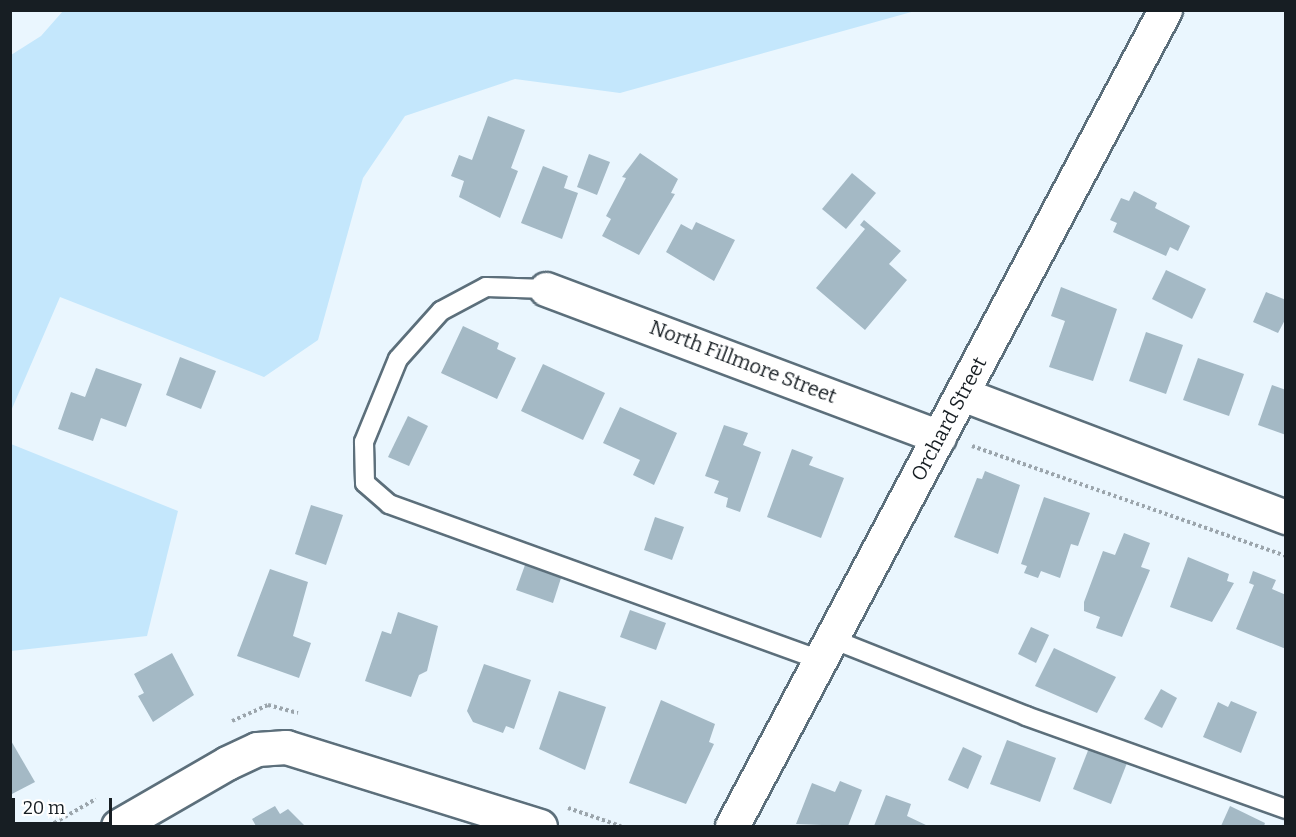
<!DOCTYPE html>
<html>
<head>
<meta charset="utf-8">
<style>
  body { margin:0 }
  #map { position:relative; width:1296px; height:837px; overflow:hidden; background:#eaf6fe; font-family:Bitter,serif }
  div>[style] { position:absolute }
  .green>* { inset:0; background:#c4e7fc }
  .building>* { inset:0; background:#a4b9c5 }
  .path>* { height:4px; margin-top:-2px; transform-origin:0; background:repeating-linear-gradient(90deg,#9ba5ac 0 3px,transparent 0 6px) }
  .roads { filter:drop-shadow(2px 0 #5c6f7b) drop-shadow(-2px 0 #5c6f7b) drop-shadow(0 2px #5c6f7b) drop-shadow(0 -2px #5c6f7b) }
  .lane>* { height:18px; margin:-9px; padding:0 9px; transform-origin:9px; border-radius:9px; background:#fff }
  .street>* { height:33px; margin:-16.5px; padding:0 16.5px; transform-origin:16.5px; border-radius:16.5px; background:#fff }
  span { translate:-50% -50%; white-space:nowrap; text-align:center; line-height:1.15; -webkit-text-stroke:4.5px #fff; paint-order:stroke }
  .street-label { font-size:20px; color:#171e23 }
  .frame { position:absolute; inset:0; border:12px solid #171e23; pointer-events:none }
  .scale { position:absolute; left:12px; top:798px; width:100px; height:27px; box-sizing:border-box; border:3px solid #171e23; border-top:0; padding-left:8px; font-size:18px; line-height:21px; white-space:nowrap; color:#171e23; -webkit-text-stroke:4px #fff; paint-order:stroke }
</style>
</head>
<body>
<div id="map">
  <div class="green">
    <div style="clip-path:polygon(63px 11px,63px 10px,915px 11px,620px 93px,515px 79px,405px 116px,363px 178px,318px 340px,264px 377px,60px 297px,11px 411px,11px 55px,41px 36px)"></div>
    <div style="clip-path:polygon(11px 444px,178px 511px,147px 636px,11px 651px)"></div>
  </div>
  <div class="building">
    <div style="clip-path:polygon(488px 116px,525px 130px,511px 168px,518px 171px,500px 218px,459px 197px,464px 181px,451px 176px,459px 155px,472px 160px)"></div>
    <div style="clip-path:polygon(640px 153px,678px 179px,671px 193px,675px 194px,639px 255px,602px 236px,611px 219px,606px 216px,626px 178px,622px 177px)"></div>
    <div style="clip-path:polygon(589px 154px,610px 162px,597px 195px,577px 187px)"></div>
    <div style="clip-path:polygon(543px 166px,568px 176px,564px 188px,578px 193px,562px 239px,521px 223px)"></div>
    <div style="clip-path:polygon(852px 173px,876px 193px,846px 229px,822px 209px)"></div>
    <div style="clip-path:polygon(1134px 191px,1157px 203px,1155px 208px,1190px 226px,1178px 251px,1170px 247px,1166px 256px,1113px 232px,1117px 223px,1110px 220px,1121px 198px,1129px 201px)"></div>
    <div style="clip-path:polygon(864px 220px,901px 251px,889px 264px,907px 280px,865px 330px,816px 288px,865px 229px,860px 225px)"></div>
    <div style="clip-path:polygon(696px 222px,735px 240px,714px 281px,666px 252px,681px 224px,692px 230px)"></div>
    <div style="clip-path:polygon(1166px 270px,1206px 289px,1192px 319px,1152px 299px)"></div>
    <div style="clip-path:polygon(1061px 287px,1117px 309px,1093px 381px,1049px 367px,1065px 321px,1051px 316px)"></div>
    <div style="clip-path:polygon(1266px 292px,1286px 300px,1286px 318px,1278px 333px,1253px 322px)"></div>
    <div style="clip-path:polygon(463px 326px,499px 343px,497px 349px,516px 358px,497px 399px,441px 373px)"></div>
    <div style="clip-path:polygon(1146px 332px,1183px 345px,1166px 394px,1129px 381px)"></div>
    <div style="clip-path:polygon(180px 357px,216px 371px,201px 409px,166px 395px)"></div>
    <div style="clip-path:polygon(1198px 358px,1244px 374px,1229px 416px,1183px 400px)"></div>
    <div style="clip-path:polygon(543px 364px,605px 393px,583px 440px,521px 411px)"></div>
    <div style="clip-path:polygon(96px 368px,142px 384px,126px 427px,101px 418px,93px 441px,58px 429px,71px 392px,85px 397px)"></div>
    <div style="clip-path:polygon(1272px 385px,1286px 390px,1286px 435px,1258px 425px)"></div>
    <div style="clip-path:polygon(620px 407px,677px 433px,654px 485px,633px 475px,640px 460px,603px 443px)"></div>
    <div style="clip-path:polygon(408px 416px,428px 426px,409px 466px,388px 457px)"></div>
    <div style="clip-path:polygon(724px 425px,748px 433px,743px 445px,761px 452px,740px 512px,726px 507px,728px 498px,714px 493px,719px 481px,705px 476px)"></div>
    <div style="clip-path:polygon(792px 449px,813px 457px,809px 465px,844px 478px,821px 538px,767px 517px)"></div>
    <div style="clip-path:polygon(985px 471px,1020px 485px,998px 554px,954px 537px,977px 478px,982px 479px)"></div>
    <div style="clip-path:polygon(1044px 497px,1090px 513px,1078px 546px,1071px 544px,1060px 578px,1041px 571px,1038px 578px,1024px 573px,1027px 566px,1021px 564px)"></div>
    <div style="clip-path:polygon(311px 505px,343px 515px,326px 565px,295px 554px)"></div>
    <div style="clip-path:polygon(655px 517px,684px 527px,672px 560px,644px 550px)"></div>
    <div style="clip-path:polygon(1124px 533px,1150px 543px,1141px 567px,1150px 570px,1122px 637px,1096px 628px,1100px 617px,1084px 611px,1084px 602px,1103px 551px,1115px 555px)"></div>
    <div style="clip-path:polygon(1188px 557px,1229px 574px,1227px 581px,1234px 583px,1212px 622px,1170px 607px)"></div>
    <div style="clip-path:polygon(525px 565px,561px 578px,553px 603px,516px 590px)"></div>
    <div style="clip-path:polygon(270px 569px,308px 582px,293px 636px,311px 643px,299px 678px,237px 656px)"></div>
    <div style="clip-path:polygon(1253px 571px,1276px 580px,1272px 589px,1286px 595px,1286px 649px,1236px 629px,1254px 585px,1249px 583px)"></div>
    <div style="clip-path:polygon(630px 610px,666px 623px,656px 650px,620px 637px)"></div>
    <div style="clip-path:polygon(398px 612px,438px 626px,427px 671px,419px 675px,411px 697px,365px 681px,382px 631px,391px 634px)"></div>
    <div style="clip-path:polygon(1031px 627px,1049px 635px,1036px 663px,1018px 654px)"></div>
    <div style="clip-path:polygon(1054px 648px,1116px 677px,1097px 713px,1035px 686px)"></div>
    <div style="clip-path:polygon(172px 653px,194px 695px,153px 722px,138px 696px,144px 693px,134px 674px)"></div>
    <div style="clip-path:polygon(484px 664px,531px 680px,514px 729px,506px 726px,503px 733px,473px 722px,467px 711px)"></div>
    <div style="clip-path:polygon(1161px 689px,1177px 698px,1162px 728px,1144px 719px)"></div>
    <div style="clip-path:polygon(559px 691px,606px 707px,585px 770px,539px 749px)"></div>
    <div style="clip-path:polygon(661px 700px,715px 724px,709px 742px,714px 744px,686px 804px,629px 783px)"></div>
    <div style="clip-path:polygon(1231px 701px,1257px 712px,1241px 753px,1203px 737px,1218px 702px,1228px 707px)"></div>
    <div style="clip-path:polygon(10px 739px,35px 782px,10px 795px)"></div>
    <div style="clip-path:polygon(1007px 740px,1056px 758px,1040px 802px,990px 784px)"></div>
    <div style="clip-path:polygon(963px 747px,982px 756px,968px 789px,948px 780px)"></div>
    <div style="clip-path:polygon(1089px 748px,1127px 763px,1111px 804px,1073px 789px)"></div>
    <div style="clip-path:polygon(840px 781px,862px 790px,848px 826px,796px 824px,812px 783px,835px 792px)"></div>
    <div style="clip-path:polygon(886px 795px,911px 804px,907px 816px,928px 826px,874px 826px)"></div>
    <div style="clip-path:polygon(275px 806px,280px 814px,288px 809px,305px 826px,256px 826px,252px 819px)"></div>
    <div style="clip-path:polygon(1230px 806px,1265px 823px,1264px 826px,1221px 826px)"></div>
  </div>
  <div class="path">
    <div style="left:972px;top:446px;width:333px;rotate:19.3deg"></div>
    <div style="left:232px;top:721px;width:39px;rotate:-24deg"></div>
    <div style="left:268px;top:705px;width:31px;rotate:15deg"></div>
    <div style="left:568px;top:808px;width:56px;rotate:18.8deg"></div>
    <div style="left:49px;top:826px;width:54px;rotate:-29.9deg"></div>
  </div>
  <div class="roads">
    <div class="lane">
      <div style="left:546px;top:289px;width:60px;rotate:-178.1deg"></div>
      <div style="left:486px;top:287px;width:51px;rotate:151.9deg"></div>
      <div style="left:441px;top:311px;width:64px;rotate:131.9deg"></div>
      <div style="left:398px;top:359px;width:90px;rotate:112.3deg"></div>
      <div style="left:364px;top:442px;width:41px;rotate:88.6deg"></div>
      <div style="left:365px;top:483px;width:32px;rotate:41deg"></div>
      <div style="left:389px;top:504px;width:459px;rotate:19.9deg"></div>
      <div style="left:832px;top:639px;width:209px;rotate:21.6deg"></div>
      <div style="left:1026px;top:716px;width:276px;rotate:19.7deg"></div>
    </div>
    <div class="street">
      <div style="left:546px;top:289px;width:420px;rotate:20.6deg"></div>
      <div style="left:962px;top:394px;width:347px;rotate:20.8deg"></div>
      <div style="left:118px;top:826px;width:126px;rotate:-30deg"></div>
      <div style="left:227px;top:763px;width:33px;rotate:-25deg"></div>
      <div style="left:257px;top:749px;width:29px;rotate:-4deg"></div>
      <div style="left:286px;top:747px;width:266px;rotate:17.3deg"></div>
      <div style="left:732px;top:826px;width:924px;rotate:-62.05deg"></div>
    </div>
  </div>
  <div class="street-label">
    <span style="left:743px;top:362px;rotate:21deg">North Fillmore Street</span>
    <span style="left:949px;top:419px;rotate:-62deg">Orchard Street</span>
  </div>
  <div class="frame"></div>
  <div class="scale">20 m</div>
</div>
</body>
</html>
